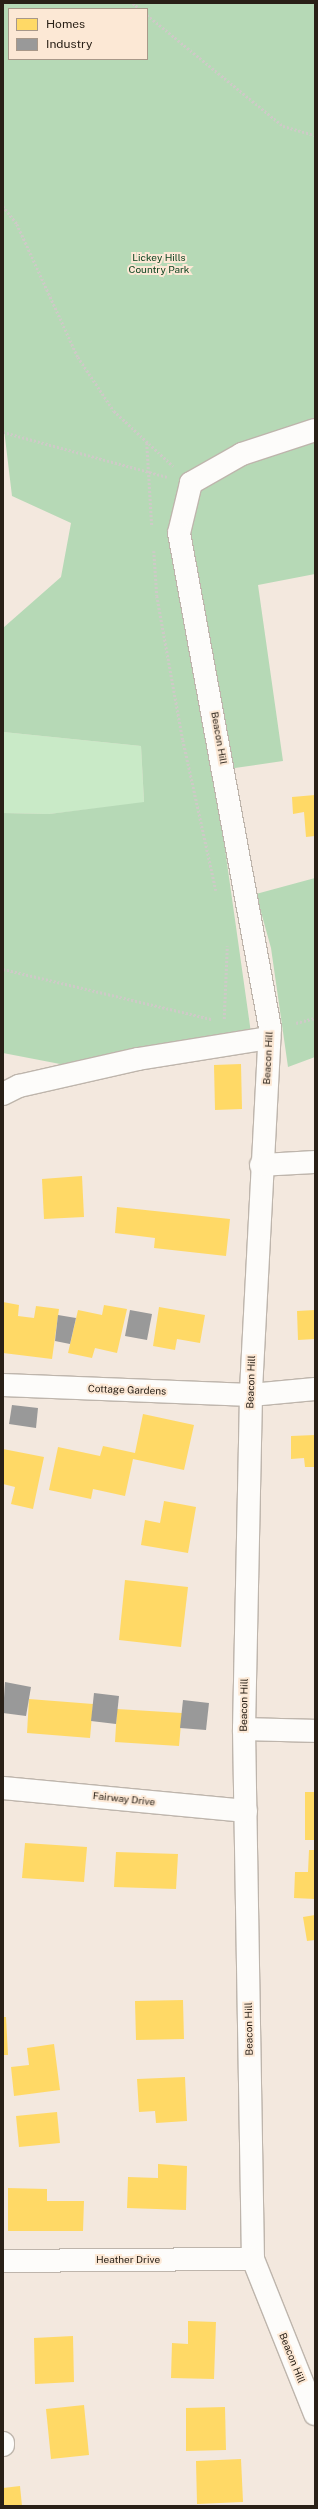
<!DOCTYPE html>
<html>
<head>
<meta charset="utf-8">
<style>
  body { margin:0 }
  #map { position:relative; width:318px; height:2509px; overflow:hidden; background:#f3e8de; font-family:"Public Sans",sans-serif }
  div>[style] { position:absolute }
  .green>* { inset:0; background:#c9eac7 }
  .forest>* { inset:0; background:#b6d9b6 }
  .homes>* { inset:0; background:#ffd966 }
  .industry>* { inset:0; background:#999 }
  .path>* { height:2.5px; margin-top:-1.25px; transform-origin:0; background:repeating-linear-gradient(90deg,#cecac7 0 2px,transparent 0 4px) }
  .roads { filter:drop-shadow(1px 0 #beb5ac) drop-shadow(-1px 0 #beb5ac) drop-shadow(0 1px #beb5ac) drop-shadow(0 -1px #beb5ac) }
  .minor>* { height:22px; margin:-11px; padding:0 11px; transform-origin:11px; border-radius:11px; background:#fdfcfa }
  span { translate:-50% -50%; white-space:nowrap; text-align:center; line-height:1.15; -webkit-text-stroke:4px #fce8d5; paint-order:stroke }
  .park-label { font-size:10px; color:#073e1b }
  .street-label { font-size:10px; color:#292017 }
  .frame { position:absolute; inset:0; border:4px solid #292017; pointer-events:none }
  .legend { position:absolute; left:8px; top:8px; width:140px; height:52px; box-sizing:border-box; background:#fce8d5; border:1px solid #a89889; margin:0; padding:5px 7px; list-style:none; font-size:12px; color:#292017 }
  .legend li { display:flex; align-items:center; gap:8px; height:20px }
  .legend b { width:20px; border:1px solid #a89889 }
</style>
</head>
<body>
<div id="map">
  <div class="green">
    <div style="clip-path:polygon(3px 732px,141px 746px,144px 803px,49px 814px,3px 813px)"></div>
  </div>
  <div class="forest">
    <div style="clip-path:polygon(evenodd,3px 3px,315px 3px,315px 574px,258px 585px,283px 761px,214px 771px,251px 1033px,112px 1074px,3px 1053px,3px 813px,49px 814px,144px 802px,141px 746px,3px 732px,3px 628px,61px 577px,71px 523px,12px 496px,3px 421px,3px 3px,9px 9px,147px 9px,147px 59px,9px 59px,9px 9px)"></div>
    <div style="clip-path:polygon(315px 878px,315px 1057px,288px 1067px,271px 948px,256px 894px)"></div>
  </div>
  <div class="homes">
    <div style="clip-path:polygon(315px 795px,315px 836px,306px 837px,304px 812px,293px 814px,292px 797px)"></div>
    <div style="clip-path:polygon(241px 1064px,242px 1109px,215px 1110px,214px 1065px)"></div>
    <div style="clip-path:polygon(82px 1176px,84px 1217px,44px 1219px,42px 1179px)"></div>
    <div style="clip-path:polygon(117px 1207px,230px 1219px,226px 1256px,154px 1248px,155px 1238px,115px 1233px)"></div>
    <div style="clip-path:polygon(3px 1302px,19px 1305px,18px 1316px,34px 1318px,36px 1306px,59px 1309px,52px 1359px,3px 1353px)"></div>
    <div style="clip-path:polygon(104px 1305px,127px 1309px,117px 1353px,95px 1348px,92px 1358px,68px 1353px,78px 1310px,102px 1315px)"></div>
    <div style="clip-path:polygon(159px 1307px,205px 1315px,200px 1343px,177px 1339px,175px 1350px,153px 1346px)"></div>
    <div style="clip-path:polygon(315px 1310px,315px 1339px,298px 1340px,297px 1311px)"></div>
    <div style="clip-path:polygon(143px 1414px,194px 1425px,184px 1470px,133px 1459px,125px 1496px,93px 1489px,91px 1499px,49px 1490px,58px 1447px,100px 1456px,103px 1446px,135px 1453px)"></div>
    <div style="clip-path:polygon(315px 1435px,315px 1467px,305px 1467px,304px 1458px,291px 1459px,291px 1436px)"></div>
    <div style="clip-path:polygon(3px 1449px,44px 1457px,33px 1509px,11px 1504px,15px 1487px,3px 1484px)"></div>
    <div style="clip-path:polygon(164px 1501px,196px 1507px,188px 1553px,141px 1545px,145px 1520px,160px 1523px)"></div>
    <div style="clip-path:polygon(125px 1580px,188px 1587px,181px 1647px,119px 1640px)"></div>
    <div style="clip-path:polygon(29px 1699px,93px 1704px,90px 1738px,27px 1733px)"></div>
    <div style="clip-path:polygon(117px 1709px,182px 1713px,179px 1746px,115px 1742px)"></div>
    <div style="clip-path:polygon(305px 1792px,315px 1792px,315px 1840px,305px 1840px)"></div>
    <div style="clip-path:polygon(25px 1843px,87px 1847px,84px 1882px,22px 1878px)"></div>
    <div style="clip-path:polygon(309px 1850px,315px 1850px,315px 1899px,294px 1898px,295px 1872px,308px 1872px)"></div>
    <div style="clip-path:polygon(116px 1852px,178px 1854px,176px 1889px,114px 1887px)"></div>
    <div style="clip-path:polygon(315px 1915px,315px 1940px,307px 1941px,303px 1917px)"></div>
    <div style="clip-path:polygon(183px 2000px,184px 2039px,136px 2040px,135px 2001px)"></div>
    <div style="clip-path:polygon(3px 2017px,6px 2017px,8px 2055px,3px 2055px)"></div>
    <div style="clip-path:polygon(54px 2044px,60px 2090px,14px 2096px,11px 2067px,29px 2065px,27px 2048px)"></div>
    <div style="clip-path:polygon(185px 2077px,187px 2121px,156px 2123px,155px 2111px,139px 2112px,137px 2079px)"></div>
    <div style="clip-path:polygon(57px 2112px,60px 2143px,19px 2147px,16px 2116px)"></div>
    <div style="clip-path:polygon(158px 2164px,187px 2166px,186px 2210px,127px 2208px,128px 2177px,158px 2178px)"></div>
    <div style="clip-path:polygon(8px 2188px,47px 2189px,47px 2201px,84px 2201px,83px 2231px,8px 2231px)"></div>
    <div style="clip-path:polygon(188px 2321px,216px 2322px,214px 2379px,171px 2378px,172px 2343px,188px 2344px)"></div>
    <div style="clip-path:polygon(73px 2336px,74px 2382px,35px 2384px,34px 2338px)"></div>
    <div style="clip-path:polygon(84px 2405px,89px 2455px,51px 2459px,46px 2409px)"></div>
    <div style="clip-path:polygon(225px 2407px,226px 2450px,186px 2451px,186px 2408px)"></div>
    <div style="clip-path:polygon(241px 2459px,243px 2502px,197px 2504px,196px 2461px)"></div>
    <div style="clip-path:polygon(20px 2486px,22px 2506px,3px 2506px,3px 2488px)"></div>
  </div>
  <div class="industry">
    <div style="clip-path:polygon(130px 1310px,152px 1314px,147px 1340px,125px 1336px)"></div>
    <div style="clip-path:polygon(58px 1315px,76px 1318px,70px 1344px,55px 1341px)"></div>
    <div style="clip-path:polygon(12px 1405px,38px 1408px,36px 1428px,9px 1424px)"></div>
    <div style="clip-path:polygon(5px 1682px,31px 1687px,26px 1716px,3px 1713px)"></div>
    <div style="clip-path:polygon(94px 1693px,119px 1696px,116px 1724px,91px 1721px)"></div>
    <div style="clip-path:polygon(183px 1700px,209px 1703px,206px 1730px,180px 1728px)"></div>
  </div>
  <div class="path">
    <div style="left:133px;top:3px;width:9px;rotate:41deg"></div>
    <div style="left:147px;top:15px;width:176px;rotate:39.2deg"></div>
    <div style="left:283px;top:126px;width:33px;rotate:16deg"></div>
    <div style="left:3px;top:206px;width:23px;rotate:52deg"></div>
    <div style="left:17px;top:224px;width:146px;rotate:65.4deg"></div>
    <div style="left:78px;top:357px;width:65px;rotate:56.3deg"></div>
    <div style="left:114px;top:411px;width:81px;rotate:43deg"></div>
    <div style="left:3px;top:432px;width:170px;rotate:15.3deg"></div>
    <div style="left:147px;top:443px;width:83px;rotate:86.6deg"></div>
    <div style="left:154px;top:551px;width:45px;rotate:86.2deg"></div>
    <div style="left:157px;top:596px;width:146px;rotate:79.8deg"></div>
    <div style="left:183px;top:740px;width:154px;rotate:77.6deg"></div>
    <div style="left:3px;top:969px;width:215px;rotate:13.5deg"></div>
    <div style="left:224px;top:1019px;width:73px;rotate:-87.6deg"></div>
    <div style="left:296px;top:1023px;width:20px;rotate:-15deg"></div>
  </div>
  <div class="roads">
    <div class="minor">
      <div style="left:315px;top:430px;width:77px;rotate:161.8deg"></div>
      <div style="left:242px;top:454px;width:59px;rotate:150.4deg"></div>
      <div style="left:191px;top:483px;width:51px;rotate:103.5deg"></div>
      <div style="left:179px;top:533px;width:503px;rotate:79.58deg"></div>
      <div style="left:270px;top:1028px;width:367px;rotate:93deg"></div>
      <div style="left:251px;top:1395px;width:334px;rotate:91.2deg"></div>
      <div style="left:244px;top:1729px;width:530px;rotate:89.03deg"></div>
      <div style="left:253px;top:2259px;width:167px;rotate:68.2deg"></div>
      <div style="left:3px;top:1094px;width:18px;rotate:-27deg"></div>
      <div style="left:19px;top:1086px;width:122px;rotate:-12.8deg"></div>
      <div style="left:138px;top:1059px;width:133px;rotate:-9.1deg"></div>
      <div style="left:261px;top:1165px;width:54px;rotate:-3.2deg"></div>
      <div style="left:3px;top:1385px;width:248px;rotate:2.3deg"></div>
      <div style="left:251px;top:1395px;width:64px;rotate:-5.4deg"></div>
      <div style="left:244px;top:1729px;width:71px;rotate:1.6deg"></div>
      <div style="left:3px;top:1788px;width:244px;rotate:5.4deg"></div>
      <div style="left:3px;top:2261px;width:250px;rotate:-0.5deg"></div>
      <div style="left:3px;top:2443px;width:2px;rotate:90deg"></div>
    </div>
  </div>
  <div class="park-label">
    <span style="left:159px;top:263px">Lickey Hills<br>Country Park</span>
  </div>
  <div class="street-label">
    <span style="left:219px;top:738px;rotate:80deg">Beacon Hill</span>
    <span style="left:268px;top:1058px;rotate:-87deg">Beacon Hill</span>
    <span style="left:251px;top:1382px;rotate:-88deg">Beacon Hill</span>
    <span style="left:127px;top:1390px;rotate:2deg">Cottage Gardens</span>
    <span style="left:244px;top:1705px;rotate:-89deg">Beacon Hill</span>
    <span style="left:124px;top:1799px;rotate:6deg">Fairway Drive</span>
    <span style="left:249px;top:2029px;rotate:-91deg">Beacon Hill</span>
    <span style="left:128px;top:2260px">Heather Drive</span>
    <span style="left:292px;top:2358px;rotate:68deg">Beacon Hill</span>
  </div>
  <div class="frame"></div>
  <ul class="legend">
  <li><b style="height:11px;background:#ffd966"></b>Homes</li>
  <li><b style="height:11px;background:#999"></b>Industry</li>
  </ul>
</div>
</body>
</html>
